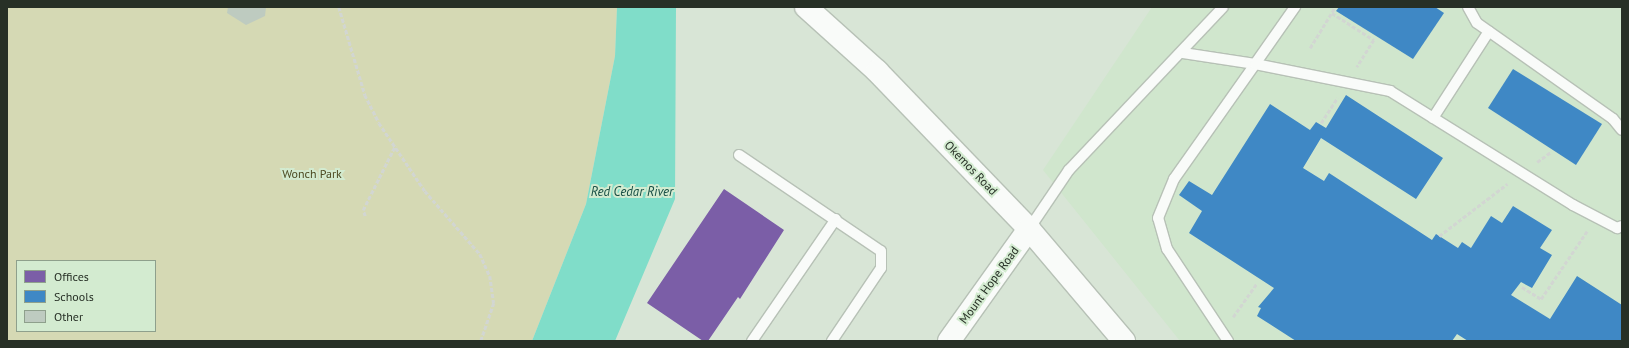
<!DOCTYPE html>
<html>
<head>
<meta charset="utf-8">
<style>
  body { margin:0 }
  #map { position:relative; width:1629px; height:348px; overflow:hidden; background:#d8e5d6; font-family:"PT Sans",sans-serif }
  div>[style] { position:absolute }
  .built>* { inset:0; background:#d0e6cd }
  .green>* { inset:0; background:#d5d9b4 }
  .water>* { inset:0; background:#80ddc9 }
  .offices>* { inset:0; background:#7b5ea7 }
  .schools>* { inset:0; background:#3f88c5 }
  .building>* { inset:0; background:#becbc0 }
  .path>* { height:2.5px; margin-top:-1.25px; transform-origin:0; background:repeating-linear-gradient(90deg,#d2d6d2 0 4px,transparent 0 6px) }
  .roads { filter:drop-shadow(1px 0 #b7c1b6) drop-shadow(-1px 0 #b7c1b6) drop-shadow(0 1px #b7c1b6) drop-shadow(0 -1px #b7c1b6) }
  .lane>* { height:10px; margin:-5px; padding:0 5px; transform-origin:5px; border-radius:5px; background:#f9fbf9 }
  .secondary>* { height:22px; margin:-11px; padding:0 11px; transform-origin:11px; border-radius:11px; background:#f9fbf9 }
  span { translate:-50% -50%; white-space:nowrap; text-align:center; line-height:1.15; -webkit-text-stroke:4px #d3ebd0; paint-order:stroke }
  .street-label { font-size:12px; color:#273026 }
  .park-label { font-size:12px; color:#4e4b23 }
  .water-label { font-size:13px; color:#194f46; font-style:italic }
  .frame { position:absolute; inset:0; border:8px solid #273026; pointer-events:none }
  .legend { position:absolute; left:16px; top:260px; width:140px; height:72px; box-sizing:border-box; background:#d3ebd0; border:1px solid #8ea08c; margin:0; padding:5px 7px; list-style:none; font-size:12px; color:#273026 }
  .legend li { display:flex; align-items:center; gap:8px; height:20px }
  .legend b { width:20px; border:1px solid #8ea08c }
</style>
</head>
<body>
<div id="map">
  <div class="built">
    <div style="clip-path:polygon(1152px 7px,1622px 7px,1622px 341px,1180px 341px,1043px 170px)"></div>
  </div>
  <div class="green">
    <div style="clip-path:polygon(evenodd,7px 7px,617px 7px,615px 56px,586px 204px,532px 341px,7px 341px,7px 7px,17px 261px,155px 261px,155px 331px,17px 331px,17px 261px)"></div>
  </div>
  <div class="water">
    <div style="clip-path:polygon(617px 7px,676px 7px,675px 199px,615px 341px,532px 341px,586px 204px,615px 56px)"></div>
  </div>
  <div class="offices">
    <div style="clip-path:polygon(724px 189px,784px 230px,740px 299px,738px 297px,708px 341px,703px 341px,647px 303px)"></div>
  </div>
  <div class="schools">
    <div style="clip-path:polygon(1339px 7px,1435px 7px,1444px 13px,1413px 59px,1336px 11px)"></div>
    <div style="clip-path:polygon(1513px 69px,1602px 124px,1576px 165px,1488px 108px)"></div>
    <div style="clip-path:polygon(1346px 95px,1443px 158px,1416px 199px,1321px 138px,1303px 168px,1324px 181px,1329px 173px,1432px 240px,1436px 234px,1458px 248px,1462px 242px,1471px 248px,1491px 216px,1502px 223px,1513px 206px,1552px 230px,1540px 248px,1552px 255px,1532px 288px,1521px 282px,1511px 295px,1550px 319px,1577px 276px,1622px 305px,1622px 341px,1468px 341px,1457px 334px,1452px 341px,1296px 341px,1257px 316px,1261px 308px,1258px 307px,1274px 288px,1189px 233px,1202px 211px,1179px 195px,1189px 181px,1212px 195px,1270px 104px,1310px 130px,1316px 122px,1326px 128px)"></div>
  </div>
  <div class="building">
    <div style="clip-path:polygon(228px 7px,266px 7px,265px 16px,246px 25px,227px 13px)"></div>
  </div>
  <div class="path">
    <div style="left:339px;top:7px;width:92px;rotate:73.5deg"></div>
    <div style="left:365px;top:95px;width:31px;rotate:63deg"></div>
    <div style="left:379px;top:123px;width:82px;rotate:55.9deg"></div>
    <div style="left:425px;top:191px;width:84px;rotate:48.9deg"></div>
    <div style="left:480px;top:254px;width:24px;rotate:66deg"></div>
    <div style="left:490px;top:276px;width:27px;rotate:82deg"></div>
    <div style="left:494px;top:303px;width:40px;rotate:108.9deg"></div>
    <div style="left:1332px;top:13px;width:50px;rotate:32.7deg"></div>
    <div style="left:1374px;top:40px;width:32px;rotate:122deg"></div>
    <div style="left:1310px;top:48px;width:48px;rotate:-58.6deg"></div>
    <div style="left:1321px;top:123px;width:30px;rotate:-57deg"></div>
    <div style="left:1537px;top:162px;width:17px;rotate:-36deg"></div>
    <div style="left:365px;top:216px;width:6px;rotate:-108deg"></div>
    <div style="left:363px;top:210px;width:72px;rotate:-63.4deg"></div>
    <div style="left:1439px;top:236px;width:86px;rotate:-37.4deg"></div>
    <div style="left:1522px;top:287px;width:22px;rotate:32deg"></div>
    <div style="left:1541px;top:299px;width:82px;rotate:-55.9deg"></div>
    <div style="left:1233px;top:317px;width:42px;rotate:-54.8deg"></div>
  </div>
  <div class="roads">
    <div class="lane">
      <div style="left:1468px;top:7px;width:18px;rotate:61deg"></div>
      <div style="left:1477px;top:23px;width:166px;rotate:35.2deg"></div>
      <div style="left:1613px;top:119px;width:14px;rotate:51deg"></div>
      <div style="left:1183px;top:53px;width:73px;rotate:8.7deg"></div>
      <div style="left:1255px;top:64px;width:70px;rotate:-54.9deg"></div>
      <div style="left:1433px;top:118px;width:103px;rotate:-57.2deg"></div>
      <div style="left:739px;top:155px;width:171px;rotate:34.1deg"></div>
      <div style="left:881px;top:251px;width:17px;rotate:90deg"></div>
      <div style="left:881px;top:268px;width:88px;rotate:123.9deg"></div>
      <div style="left:1029px;top:229px;width:71px;rotate:-55.9deg"></div>
      <div style="left:1069px;top:170px;width:224px;rotate:-46.6deg"></div>
      <div style="left:752px;top:341px;width:148px;rotate:-55.5deg"></div>
      <div style="left:1228px;top:341px;width:110px;rotate:-123.5deg"></div>
      <div style="left:1167px;top:249px;width:32px;rotate:-106deg"></div>
      <div style="left:1158px;top:218px;width:42px;rotate:-67.7deg"></div>
      <div style="left:1174px;top:179px;width:141px;rotate:-54.8deg"></div>
      <div style="left:1255px;top:64px;width:138px;rotate:11.3deg"></div>
      <div style="left:1390px;top:91px;width:216px;rotate:31.9deg"></div>
      <div style="left:1573px;top:205px;width:50px;rotate:27.6deg"></div>
      <div style="left:1617px;top:228px;width:5px;rotate:-22deg"></div>
    </div>
    <div class="secondary">
      <div style="left:806px;top:7px;width:96px;rotate:42deg"></div>
      <div style="left:877px;top:71px;width:219px;rotate:46.1deg"></div>
      <div style="left:1029px;top:229px;width:147px;rotate:49.7deg"></div>
      <div style="left:949px;top:341px;width:138px;rotate:-54.5deg"></div>
    </div>
  </div>
  <div class="street-label">
    <span style="left:971px;top:168px;rotate:46deg">Okemos Road</span>
    <span style="left:989px;top:285px;rotate:-54deg">Mount Hope Road</span>
  </div>
  <div class="park-label">
    <span style="left:312px;top:174px">Wonch Park</span>
  </div>
  <div class="water-label">
    <span style="left:632px;top:192px">Red Cedar River</span>
  </div>
  <div class="frame"></div>
  <ul class="legend">
  <li><b style="height:11px;background:#7b5ea7"></b>Offices</li>
  <li><b style="height:11px;background:#3f88c5"></b>Schools</li>
  <li><b style="height:11px;background:#becbc0"></b>Other</li>
  </ul>
</div>
</body>
</html>
